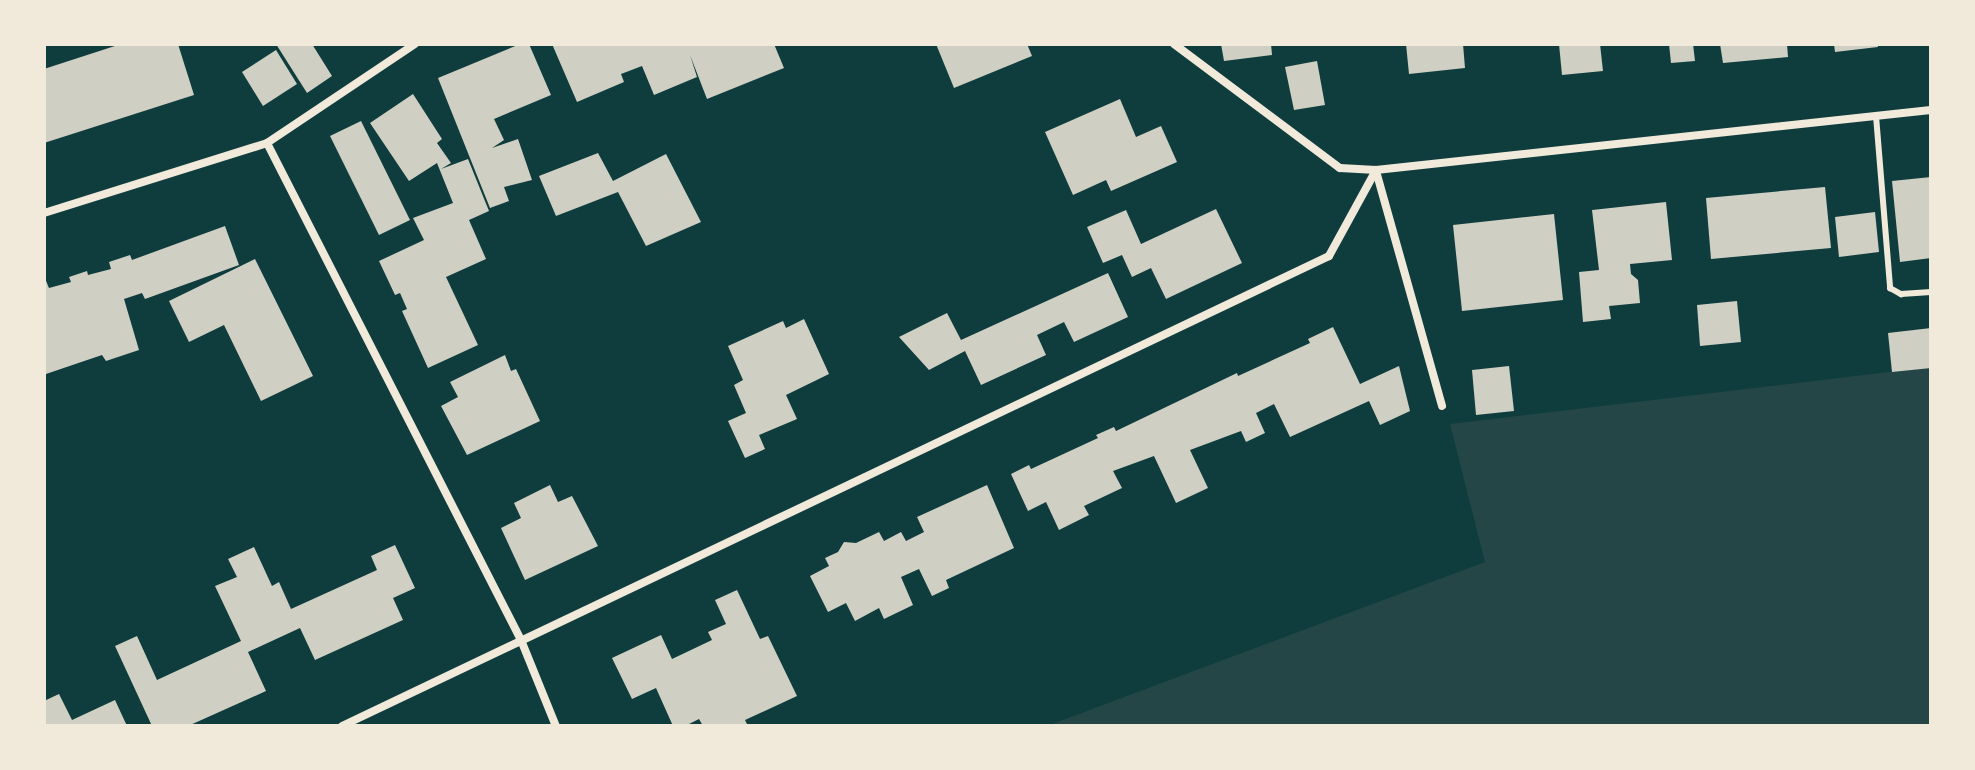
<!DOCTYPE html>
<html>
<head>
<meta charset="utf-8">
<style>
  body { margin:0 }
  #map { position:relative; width:1975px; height:770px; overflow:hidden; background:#0f3d3e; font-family:Barlow,sans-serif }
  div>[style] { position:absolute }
  .green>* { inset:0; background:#244646 }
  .building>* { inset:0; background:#cfcfc3 }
  .service>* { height:6px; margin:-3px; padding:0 3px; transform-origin:3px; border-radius:3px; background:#f1e9da }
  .minor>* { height:8px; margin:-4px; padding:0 4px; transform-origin:4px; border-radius:4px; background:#f1e9da }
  span { translate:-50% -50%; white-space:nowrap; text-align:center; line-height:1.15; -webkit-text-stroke:8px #f1e9da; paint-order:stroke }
  .frame { position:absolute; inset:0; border:46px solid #f1e9da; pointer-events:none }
</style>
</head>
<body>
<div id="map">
  <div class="green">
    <div style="clip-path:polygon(1931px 367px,1931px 726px,1047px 726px,1485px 562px,1450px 424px)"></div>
  </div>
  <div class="building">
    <div style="clip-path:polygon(121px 44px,178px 44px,194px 95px,44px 143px,44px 69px)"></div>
    <div style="clip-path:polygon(276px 44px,312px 44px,332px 76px,307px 93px)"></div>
    <div style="clip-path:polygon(520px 44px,529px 44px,551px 95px,494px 119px,504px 140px,492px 148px,518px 139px,532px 180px,504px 187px,509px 201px,490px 208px,438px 78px)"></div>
    <div style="clip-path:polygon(552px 44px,774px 44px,784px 68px,707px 99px,690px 55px,697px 77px,654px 95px,642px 66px,621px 74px,624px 82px,577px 102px)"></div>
    <div style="clip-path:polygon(936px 44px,1027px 44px,1032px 56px,954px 88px)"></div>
    <div style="clip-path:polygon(1221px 44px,1271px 44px,1272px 55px,1224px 61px)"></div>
    <div style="clip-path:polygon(1406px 44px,1463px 44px,1465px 68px,1409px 74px)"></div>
    <div style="clip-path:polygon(1559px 44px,1600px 44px,1603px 71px,1562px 75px)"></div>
    <div style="clip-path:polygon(1669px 44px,1693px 44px,1695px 61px,1671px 63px)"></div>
    <div style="clip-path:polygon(1720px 44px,1787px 44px,1788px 57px,1723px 63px)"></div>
    <div style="clip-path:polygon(1834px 44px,1877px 44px,1878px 47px,1835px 52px)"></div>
    <div style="clip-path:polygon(276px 50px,297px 84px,263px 106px,242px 72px)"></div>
    <div style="clip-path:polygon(1317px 61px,1325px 105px,1294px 110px,1285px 67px)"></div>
    <div style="clip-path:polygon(413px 94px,442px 139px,437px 143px,451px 163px,441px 169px,468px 159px,489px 211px,469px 220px,486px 259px,446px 277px,478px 345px,428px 368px,402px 311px,407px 309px,400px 293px,395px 295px,379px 261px,424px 240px,413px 218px,453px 203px,437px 163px,409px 181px,370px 123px)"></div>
    <div style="clip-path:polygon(1120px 99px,1136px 137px,1161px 126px,1177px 162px,1111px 191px,1106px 180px,1073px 195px,1045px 132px)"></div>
    <div style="clip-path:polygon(361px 121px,410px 220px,379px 235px,330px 136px)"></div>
    <div style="clip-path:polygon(598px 153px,613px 181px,666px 154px,701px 222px,646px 246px,618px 192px,556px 216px,539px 176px)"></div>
    <div style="clip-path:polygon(1931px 177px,1931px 258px,1900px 262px,1892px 181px)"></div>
    <div style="clip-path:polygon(1825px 187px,1831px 248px,1711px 259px,1706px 198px)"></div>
    <div style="clip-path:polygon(1666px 202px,1672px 260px,1630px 264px,1631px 274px,1638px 280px,1640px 303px,1609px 306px,1611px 319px,1583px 322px,1579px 272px,1599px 270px,1592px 210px)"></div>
    <div style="clip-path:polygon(1216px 209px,1242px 263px,1166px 299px,1151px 268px,1132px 277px,1122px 255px,1103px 263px,1087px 227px,1126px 210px,1141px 244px)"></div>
    <div style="clip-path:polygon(1875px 212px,1879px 252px,1839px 257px,1835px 217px)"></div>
    <div style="clip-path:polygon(1554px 214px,1563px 300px,1462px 311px,1453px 225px)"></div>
    <div style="clip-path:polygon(225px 226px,239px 265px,145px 299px,142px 293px,124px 299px,139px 350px,106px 361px,102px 355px,46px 374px,44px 276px,49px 288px,71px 282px,69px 277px,87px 271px,88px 275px,111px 269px,109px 262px,130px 255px,132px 260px)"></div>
    <div style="clip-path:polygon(255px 259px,313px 376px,261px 401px,224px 325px,189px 342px,169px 301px)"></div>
    <div style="clip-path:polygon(1108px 273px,1128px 317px,1074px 342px,1064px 322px,1037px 335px,1046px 355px,981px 385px,965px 351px,929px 370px,899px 337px,947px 313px,961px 340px)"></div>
    <div style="clip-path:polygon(1737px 301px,1741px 342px,1700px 346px,1697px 305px)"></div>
    <div style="clip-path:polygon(804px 319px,829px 374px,786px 395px,797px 419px,759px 435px,765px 449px,745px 458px,728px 421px,746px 413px,734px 385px,743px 380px,728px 346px,783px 321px,786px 328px)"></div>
    <div style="clip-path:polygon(1333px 327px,1360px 384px,1399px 366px,1410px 411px,1380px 425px,1369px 401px,1290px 437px,1274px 404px,1256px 413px,1265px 433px,1246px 442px,1241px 431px,1190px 450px,1208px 488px,1176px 503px,1154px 456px,1113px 471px,1122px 488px,1084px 506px,1089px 515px,1059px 530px,1046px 502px,1028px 511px,1011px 474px,1029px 465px,1031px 469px,1098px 438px,1096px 435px,1114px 427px,1116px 431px,1237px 373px,1238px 376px,1310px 343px,1308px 339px)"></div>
    <div style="clip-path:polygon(1931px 328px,1931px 368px,1892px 372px,1888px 333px)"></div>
    <div style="clip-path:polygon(505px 355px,511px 371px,516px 369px,540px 421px,467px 455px,441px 406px,458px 397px,450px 382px)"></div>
    <div style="clip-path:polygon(1509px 366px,1514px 411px,1476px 415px,1472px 370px)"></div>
    <div style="clip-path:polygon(550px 485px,558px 502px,572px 496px,598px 546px,525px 580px,501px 528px,521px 518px,514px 503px)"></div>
    <div style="clip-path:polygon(987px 485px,1014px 548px,946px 580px,949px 588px,932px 596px,919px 569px,901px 577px,913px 605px,884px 619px,879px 608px,855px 621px,846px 603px,828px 612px,810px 576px,829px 566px,825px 558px,838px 552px,844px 542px,856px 543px,879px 532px,884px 541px,901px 532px,906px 541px,924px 532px,917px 517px)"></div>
    <div style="clip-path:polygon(395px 545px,415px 588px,393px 598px,403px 620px,315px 660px,300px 628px,248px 652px,266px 691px,188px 726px,152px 726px,115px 646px,137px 636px,157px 680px,241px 641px,215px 586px,237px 577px,228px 559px,254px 547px,272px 586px,279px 582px,291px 609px,377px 570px,371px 556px)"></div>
    <div style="clip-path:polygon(737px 590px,760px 639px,768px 636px,797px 696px,745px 720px,748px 726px,703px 726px,699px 719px,685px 726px,673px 726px,656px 688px,632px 699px,612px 658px,661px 635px,672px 659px,712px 640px,708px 632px,726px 624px,715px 600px)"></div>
    <div style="clip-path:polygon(59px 694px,72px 720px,115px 700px,127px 726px,44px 726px,44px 701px)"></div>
  </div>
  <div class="service">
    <div style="left:1876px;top:116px;width:173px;rotate:85.3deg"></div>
    <div style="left:1890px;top:288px;width:13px;rotate:29deg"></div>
    <div style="left:1901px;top:294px;width:30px;rotate:-4deg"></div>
  </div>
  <div class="minor">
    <div style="left:1174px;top:44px;width:207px;rotate:36.8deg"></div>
    <div style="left:1340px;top:168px;width:36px;rotate:3deg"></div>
    <div style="left:1376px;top:170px;width:558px;rotate:-6.17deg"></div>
    <div style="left:267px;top:143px;width:558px;rotate:62.93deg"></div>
    <div style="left:521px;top:640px;width:93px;rotate:67.9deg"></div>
    <div style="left:1376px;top:171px;width:244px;rotate:74.3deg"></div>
    <div style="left:44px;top:213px;width:234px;rotate:-17.4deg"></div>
    <div style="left:267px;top:143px;width:178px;rotate:-33.8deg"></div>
    <div style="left:342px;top:726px;width:1093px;rotate:-25.46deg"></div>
    <div style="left:1329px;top:256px;width:98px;rotate:-61.3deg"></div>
  </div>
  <div class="frame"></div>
</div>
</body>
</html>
